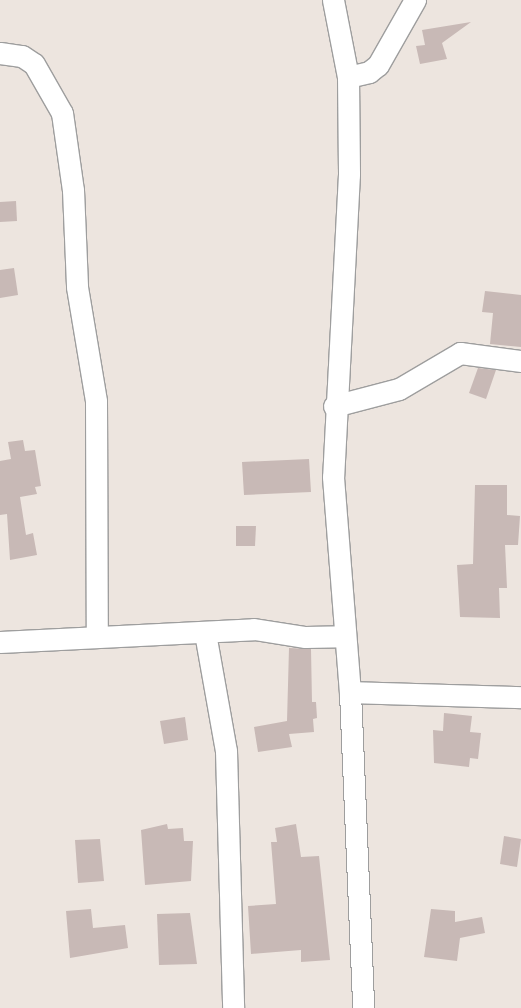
<!DOCTYPE html>
<html>
<head>
<meta charset="utf-8">
<style>
  body { margin:0 }
  #map { position:relative; width:521px; height:1008px; overflow:hidden; background:#ede5df; font-family:Figtree,sans-serif }
  div>[style] { position:absolute }
  .building>* { inset:0; background:#c8b9b6 }
  .roads { filter:drop-shadow(1px 0 #9e9e9e) drop-shadow(-1px 0 #9e9e9e) drop-shadow(0 1px #9e9e9e) drop-shadow(0 -1px #9e9e9e) }
  .street>* { height:21px; margin:-10.5px; padding:0 10.5px; transform-origin:10.5px; border-radius:10.5px; background:#fff }
  span { translate:-50% -50%; white-space:nowrap; text-align:center; line-height:1.15; -webkit-text-stroke:4px #fff; paint-order:stroke }
</style>
</head>
<body>
<div id="map">
  <div class="building">
    <div style="clip-path:polygon(471px 22px,442px 43px,447px 59px,420px 64px,416px 46px,425px 45px,422px 30px)"></div>
    <div style="clip-path:polygon(16px 201px,17px 221px,0 222px,0 202px)"></div>
    <div style="clip-path:polygon(14px 268px,18px 295px,0 298px,0 270px)"></div>
    <div style="clip-path:polygon(485px 291px,521px 295px,521px 347px,490px 344px,493px 313px,482px 312px)"></div>
    <div style="clip-path:polygon(478px 368px,496px 370px,486px 399px,469px 393px)"></div>
    <div style="clip-path:polygon(23px 440px,25px 451px,35px 450px,41px 486px,35px 487px,37px 494px,20px 497px,26px 535px,33px 533px,37px 555px,10px 560px,7px 514px,0 515px,0 461px,11px 459px,8px 442px)"></div>
    <div style="clip-path:polygon(309px 459px,311px 492px,244px 495px,242px 462px)"></div>
    <div style="clip-path:polygon(475px 485px,507px 485px,507px 515px,520px 516px,518px 545px,505px 545px,507px 588px,499px 588px,500px 618px,460px 617px,457px 565px,473px 564px)"></div>
    <div style="clip-path:polygon(236px 526px,256px 526px,255px 546px,236px 546px)"></div>
    <div style="clip-path:polygon(289px 648px,311px 649px,312px 702px,316px 702px,317px 718px,313px 719px,314px 732px,289px 734px,292px 747px,258px 752px,254px 727px,287px 721px)"></div>
    <div style="clip-path:polygon(444px 713px,472px 716px,470px 732px,481px 733px,478px 759px,470px 758px,469px 767px,434px 763px,433px 730px,443px 731px)"></div>
    <div style="clip-path:polygon(185px 717px,188px 740px,164px 744px,160px 721px)"></div>
    <div style="clip-path:polygon(167px 824px,168px 829px,183px 828px,184px 841px,193px 841px,191px 881px,145px 885px,141px 830px)"></div>
    <div style="clip-path:polygon(296px 824px,301px 857px,319px 856px,330px 960px,301px 962px,301px 950px,251px 954px,248px 906px,276px 904px,271px 842px,277px 842px,275px 828px)"></div>
    <div style="clip-path:polygon(504px 836px,521px 839px,517px 867px,500px 864px)"></div>
    <div style="clip-path:polygon(100px 839px,104px 881px,78px 883px,75px 840px)"></div>
    <div style="clip-path:polygon(91px 909px,93px 928px,125px 925px,128px 948px,70px 958px,66px 911px)"></div>
    <div style="clip-path:polygon(431px 909px,455px 911px,455px 922px,482px 917px,485px 933px,460px 938px,457px 961px,424px 957px)"></div>
    <div style="clip-path:polygon(190px 913px,197px 964px,159px 965px,157px 914px)"></div>
  </div>
  <div class="roads">
    <div class="street">
      <div style="left:333px;top:0;width:78px;rotate:79deg"></div>
      <div style="left:348px;top:77px;width:97px;rotate:89.4deg"></div>
      <div style="left:349px;top:174px;width:303px;rotate:93deg"></div>
      <div style="left:333px;top:477px;width:216px;rotate:85.5deg"></div>
      <div style="left:350px;top:692px;width:316px;rotate:87.6deg"></div>
      <div style="left:0;top:53px;width:22px;rotate:8deg"></div>
      <div style="left:22px;top:56px;width:14px;rotate:34deg"></div>
      <div style="left:34px;top:64px;width:56px;rotate:60.3deg"></div>
      <div style="left:62px;top:113px;width:78px;rotate:81.9deg"></div>
      <div style="left:73px;top:190px;width:97px;rotate:87.6deg"></div>
      <div style="left:77px;top:287px;width:116px;rotate:80.5deg"></div>
      <div style="left:96px;top:401px;width:234px;rotate:89.8deg"></div>
      <div style="left:348px;top:77px;width:22px;rotate:-13deg"></div>
      <div style="left:369px;top:72px;width:11px;rotate:-38deg"></div>
      <div style="left:378px;top:65px;width:75px;rotate:-60.4deg"></div>
      <div style="left:334px;top:406px;width:67px;rotate:-14.7deg"></div>
      <div style="left:399px;top:389px;width:71px;rotate:-30.5deg"></div>
      <div style="left:460px;top:353px;width:62px;rotate:7.5deg"></div>
      <div style="left:205px;top:633px;width:120px;rotate:79.9deg"></div>
      <div style="left:226px;top:751px;width:257px;rotate:88.4deg"></div>
      <div style="left:0;top:642px;width:254px;rotate:-2.9deg"></div>
      <div style="left:254px;top:629px;width:52px;rotate:8.9deg"></div>
      <div style="left:305px;top:637px;width:39px;rotate:-1deg"></div>
      <div style="left:350px;top:692px;width:171px;rotate:1.7deg"></div>
    </div>
  </div>
</div>
</body>
</html>
